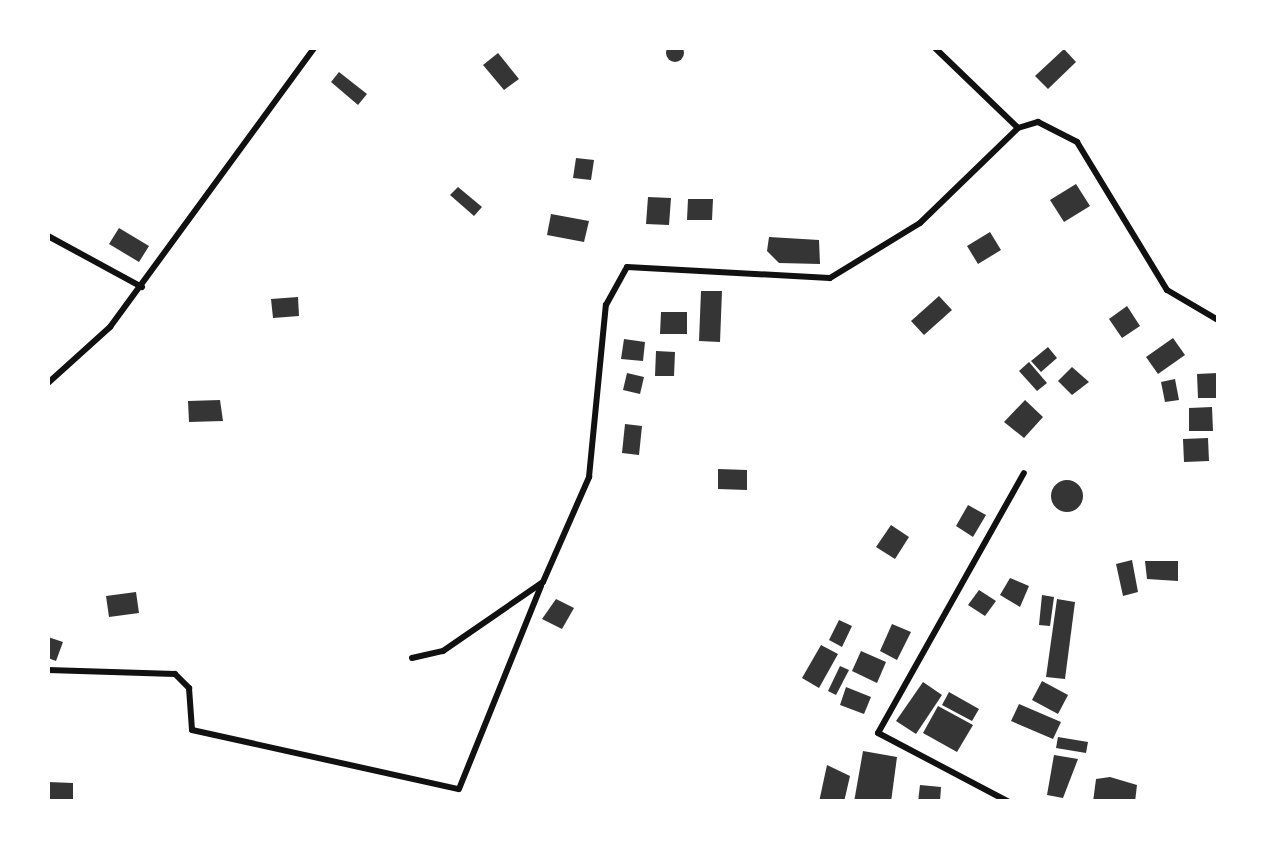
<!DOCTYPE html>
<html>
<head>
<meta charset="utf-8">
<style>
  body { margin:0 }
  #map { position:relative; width:1266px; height:849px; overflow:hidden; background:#fff; font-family:"Exo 2",sans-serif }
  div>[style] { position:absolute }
  .building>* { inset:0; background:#353535 }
  .round { border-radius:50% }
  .minor>* { height:6px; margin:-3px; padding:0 3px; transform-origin:3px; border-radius:3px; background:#111 }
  span { translate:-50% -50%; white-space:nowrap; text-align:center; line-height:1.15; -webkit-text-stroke:9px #fff; paint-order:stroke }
  .frame { position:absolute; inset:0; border:50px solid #fff; pointer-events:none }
</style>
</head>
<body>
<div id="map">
  <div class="building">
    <div class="round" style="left:666px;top:44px;width:18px;height:18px"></div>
    <div style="clip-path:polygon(1064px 49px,1076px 62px,1048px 89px,1035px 76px)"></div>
    <div style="clip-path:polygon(498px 53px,519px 79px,504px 90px,483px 65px)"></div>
    <div style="clip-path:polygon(339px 72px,367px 94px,358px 105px,331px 82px)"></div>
    <div style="clip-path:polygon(576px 158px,594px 160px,591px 180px,573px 178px)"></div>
    <div style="clip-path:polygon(1076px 184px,1090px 206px,1064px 222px,1050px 200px)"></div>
    <div style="clip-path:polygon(458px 187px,482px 207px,474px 216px,450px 195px)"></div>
    <div style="clip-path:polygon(648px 197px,671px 198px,669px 225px,646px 224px)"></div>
    <div style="clip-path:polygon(688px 199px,713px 199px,712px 220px,687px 220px)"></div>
    <div style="clip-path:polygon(551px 214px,589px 221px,584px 242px,547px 235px)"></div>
    <div style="clip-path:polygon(119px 228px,149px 246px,139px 262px,109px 244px)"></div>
    <div style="clip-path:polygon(990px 232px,1001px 250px,978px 264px,967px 246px)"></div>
    <div style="clip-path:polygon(769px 237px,819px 240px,820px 264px,779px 263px,767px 251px)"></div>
    <div style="clip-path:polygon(701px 291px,722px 291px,720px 342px,699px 341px)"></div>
    <div style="clip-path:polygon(939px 296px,952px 310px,924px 335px,911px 321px)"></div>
    <div style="clip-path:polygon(298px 297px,299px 316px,273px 318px,271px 299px)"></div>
    <div style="clip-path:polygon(1127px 306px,1140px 326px,1122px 338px,1109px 319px)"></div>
    <div style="clip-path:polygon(661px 312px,687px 312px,687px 334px,660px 334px)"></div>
    <div style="clip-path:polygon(1173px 338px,1185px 355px,1158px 374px,1146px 357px)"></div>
    <div style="clip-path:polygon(624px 339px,645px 342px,643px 361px,621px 359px)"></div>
    <div style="clip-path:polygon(1048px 347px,1057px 358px,1041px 372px,1031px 361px)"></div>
    <div style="clip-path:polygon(656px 351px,675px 352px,674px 376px,655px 376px)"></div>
    <div style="clip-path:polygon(1029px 362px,1047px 383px,1037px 391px,1019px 371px)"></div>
    <div style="clip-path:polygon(1072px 367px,1089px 382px,1072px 395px,1058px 381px)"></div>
    <div style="clip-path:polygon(627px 373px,644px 377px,640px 394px,623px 390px)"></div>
    <div style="clip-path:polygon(1218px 373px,1218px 398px,1198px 398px,1197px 374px)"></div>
    <div style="clip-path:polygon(1175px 379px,1179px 400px,1165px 402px,1161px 382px)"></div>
    <div style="clip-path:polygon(220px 400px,223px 421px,189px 422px,188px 401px)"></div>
    <div style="clip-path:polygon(1025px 400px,1043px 417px,1024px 438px,1004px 422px)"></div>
    <div style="clip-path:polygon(1212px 407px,1213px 431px,1189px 431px,1189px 408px)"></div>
    <div style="clip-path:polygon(625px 424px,642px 426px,639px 455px,622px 453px)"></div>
    <div style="clip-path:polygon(1208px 438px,1209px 461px,1184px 462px,1183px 439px)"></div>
    <div style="clip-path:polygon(718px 469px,747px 470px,747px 490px,718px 489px)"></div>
    <div class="round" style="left:1051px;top:480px;width:32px;height:32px"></div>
    <div style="clip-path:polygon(968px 505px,986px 515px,973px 537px,956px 526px)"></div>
    <div style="clip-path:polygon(891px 525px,909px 537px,895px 559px,876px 547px)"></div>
    <div style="clip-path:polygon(1132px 560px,1138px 592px,1123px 596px,1116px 564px)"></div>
    <div style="clip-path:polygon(1145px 561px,1178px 561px,1178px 581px,1147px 579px)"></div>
    <div style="clip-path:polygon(1010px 578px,1029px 586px,1020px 607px,1000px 595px)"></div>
    <div style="clip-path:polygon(979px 590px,996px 601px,985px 616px,968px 605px)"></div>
    <div style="clip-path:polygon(136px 592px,139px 613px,109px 617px,106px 596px)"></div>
    <div style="clip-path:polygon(1042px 595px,1054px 597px,1050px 626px,1039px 625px)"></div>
    <div style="clip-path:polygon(556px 599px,574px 608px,562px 629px,542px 619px)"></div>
    <div style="clip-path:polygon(1057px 599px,1075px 602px,1065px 679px,1046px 677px)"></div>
    <div style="clip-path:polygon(839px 620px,852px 626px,842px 647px,829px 640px)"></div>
    <div style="clip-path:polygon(892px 624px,911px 632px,897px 660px,880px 651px)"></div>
    <div style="clip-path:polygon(48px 637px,63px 642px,56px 661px,48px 658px)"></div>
    <div style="clip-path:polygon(821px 645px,838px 654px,819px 688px,802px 678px)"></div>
    <div style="clip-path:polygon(861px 651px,886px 662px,877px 683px,852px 671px)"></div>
    <div style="clip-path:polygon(840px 666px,849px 670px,836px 695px,828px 691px)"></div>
    <div style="clip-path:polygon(1042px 681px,1068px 695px,1058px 714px,1032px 700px)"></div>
    <div style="clip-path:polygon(923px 682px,942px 695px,916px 734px,896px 721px)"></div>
    <div style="clip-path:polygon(846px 687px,871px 697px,864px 714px,840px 705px)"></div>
    <div style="clip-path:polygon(949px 692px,979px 709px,972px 721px,942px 705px)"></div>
    <div style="clip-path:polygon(1019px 704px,1061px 722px,1053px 739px,1011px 721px)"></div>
    <div style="clip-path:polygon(938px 706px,973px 725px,957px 752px,923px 733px)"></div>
    <div style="clip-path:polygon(1058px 737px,1088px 742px,1086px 753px,1056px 748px)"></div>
    <div style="clip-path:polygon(863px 751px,897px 757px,891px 802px,854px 802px)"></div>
    <div style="clip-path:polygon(1054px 755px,1078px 759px,1063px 798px,1047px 795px)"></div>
    <div style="clip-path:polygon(827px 765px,850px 776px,844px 802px,819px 802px)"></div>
    <div style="clip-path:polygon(1110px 777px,1137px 785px,1135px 802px,1093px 802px,1096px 779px)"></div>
    <div style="clip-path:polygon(48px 782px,73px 783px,73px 802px,48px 802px)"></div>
    <div style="clip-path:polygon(920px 785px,941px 787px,940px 802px,918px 802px)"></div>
  </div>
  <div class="minor">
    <div style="left:935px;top:48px;width:115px;rotate:43.9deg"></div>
    <div style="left:48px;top:236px;width:107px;rotate:28.5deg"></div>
    <div style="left:48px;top:383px;width:84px;rotate:-42.1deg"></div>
    <div style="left:110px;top:327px;width:346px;rotate:-53.8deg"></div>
    <div style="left:412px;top:658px;width:32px;rotate:-13deg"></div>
    <div style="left:443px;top:651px;width:121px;rotate:-34.6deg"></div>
    <div style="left:543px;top:582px;width:115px;rotate:-66.3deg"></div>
    <div style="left:589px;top:477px;width:173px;rotate:-84.4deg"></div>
    <div style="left:606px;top:305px;width:43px;rotate:-61.1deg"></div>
    <div style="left:627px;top:267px;width:203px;rotate:3.1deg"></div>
    <div style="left:830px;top:278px;width:105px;rotate:-31.4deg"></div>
    <div style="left:920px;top:223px;width:136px;rotate:-44.1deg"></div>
    <div style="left:1018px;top:128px;width:21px;rotate:-17deg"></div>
    <div style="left:1038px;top:122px;width:44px;rotate:27.1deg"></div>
    <div style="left:1077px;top:142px;width:173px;rotate:58.7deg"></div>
    <div style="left:1167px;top:290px;width:59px;rotate:30.5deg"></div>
    <div style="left:48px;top:670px;width:127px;rotate:1.8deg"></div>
    <div style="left:175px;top:674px;width:20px;rotate:45deg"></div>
    <div style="left:189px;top:688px;width:42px;rotate:85.9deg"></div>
    <div style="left:192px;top:730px;width:273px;rotate:12.5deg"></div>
    <div style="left:459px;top:789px;width:219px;rotate:-68deg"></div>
    <div style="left:1009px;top:802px;width:148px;rotate:-152.2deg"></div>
    <div style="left:878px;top:733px;width:298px;rotate:-60.7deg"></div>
  </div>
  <div class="frame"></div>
</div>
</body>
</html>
